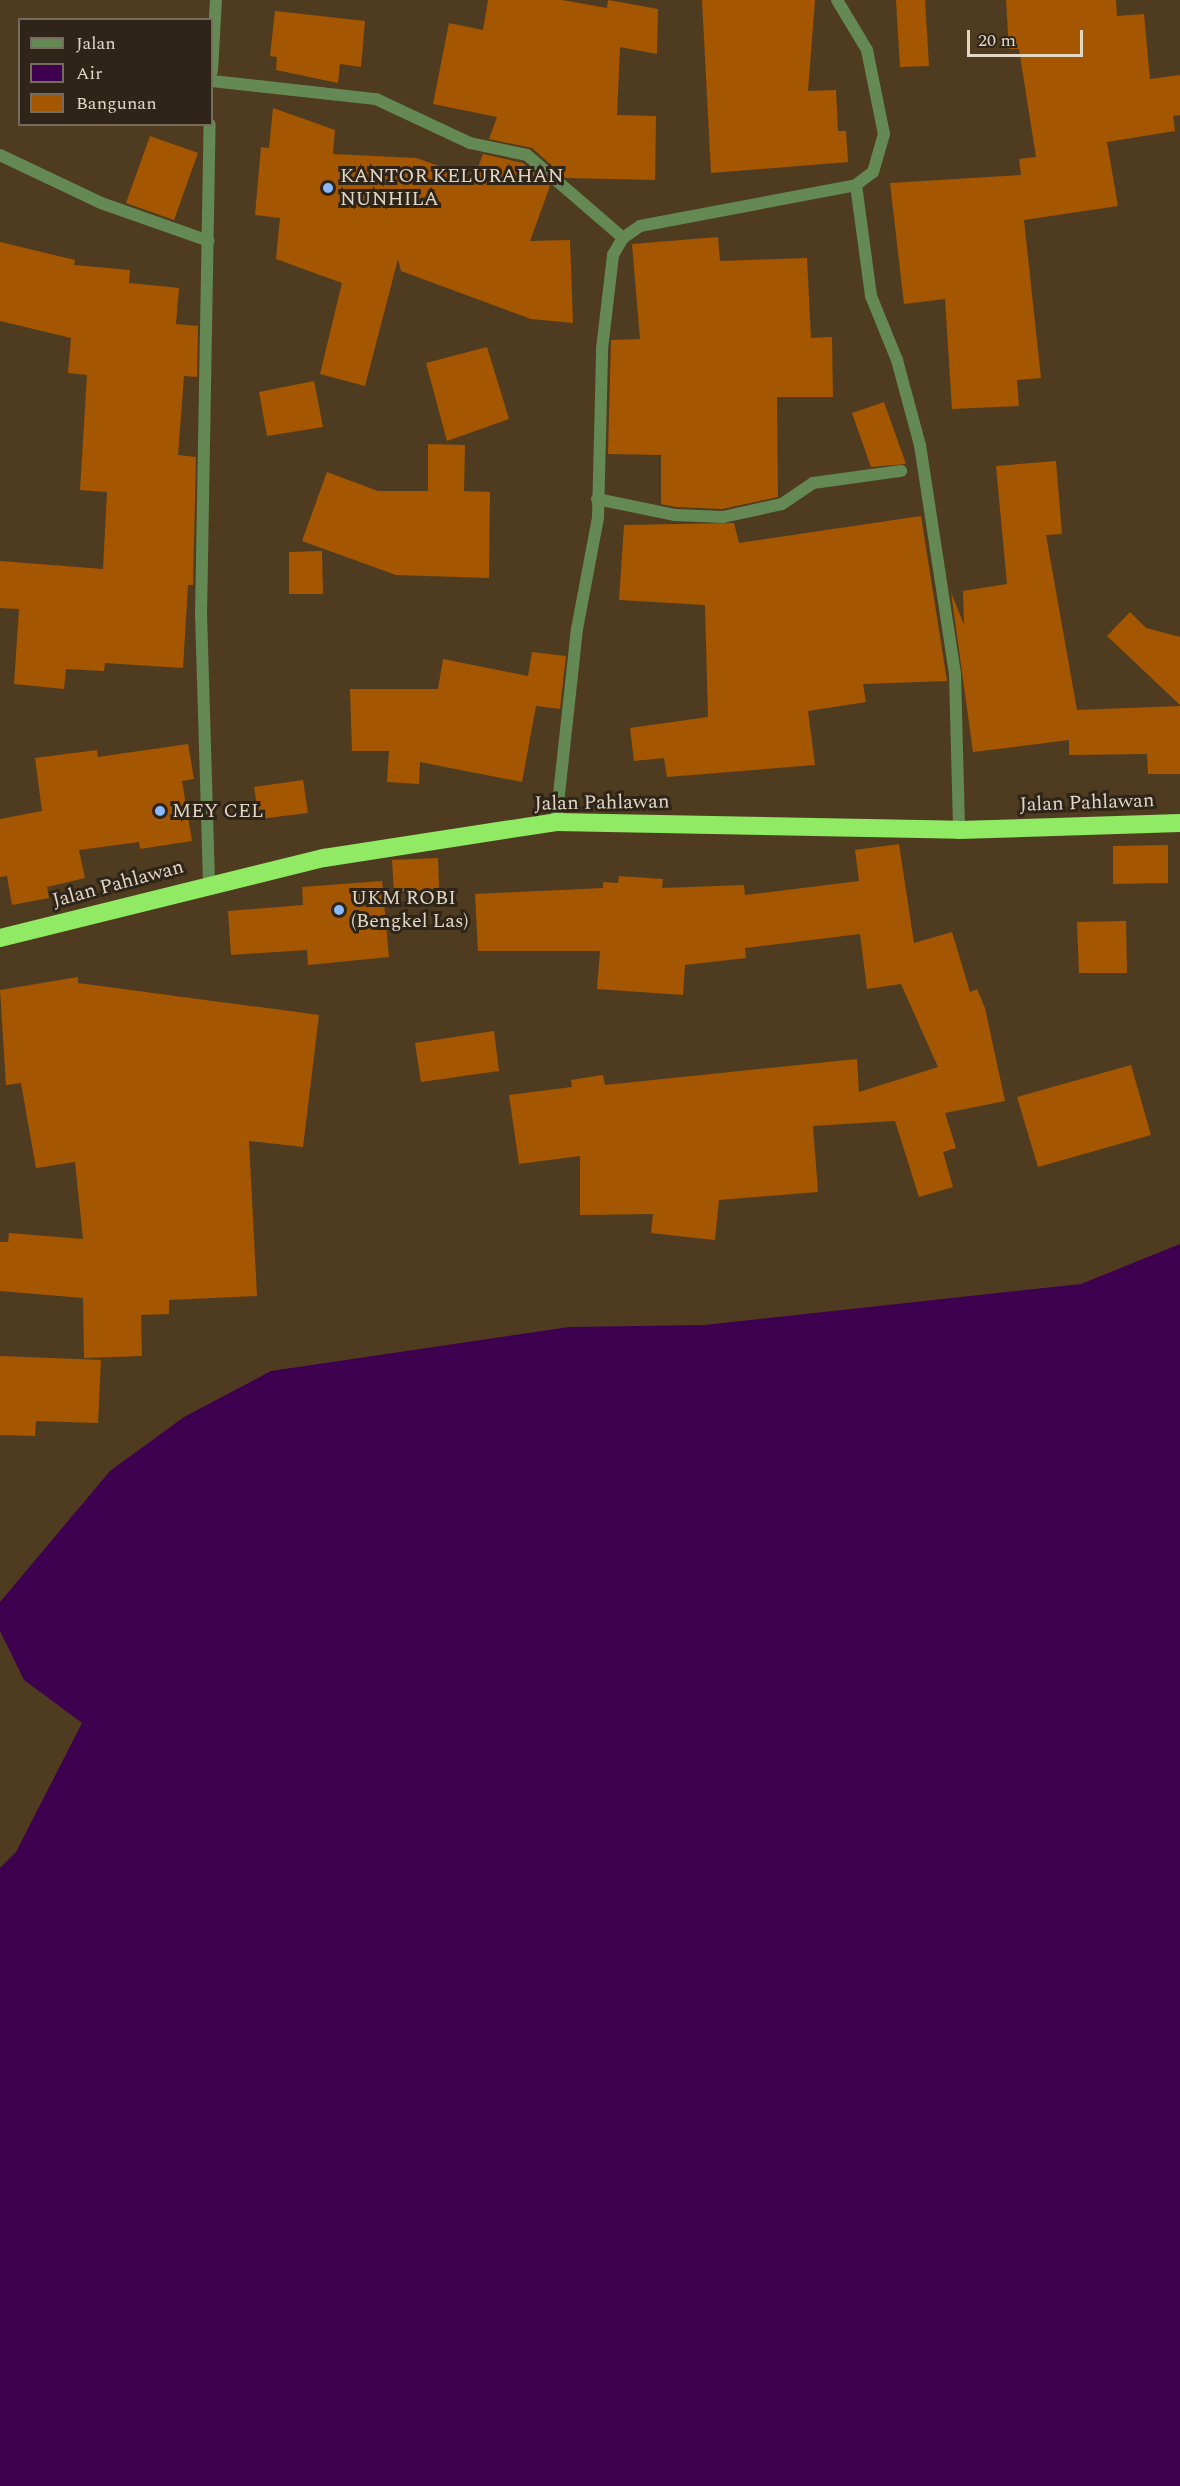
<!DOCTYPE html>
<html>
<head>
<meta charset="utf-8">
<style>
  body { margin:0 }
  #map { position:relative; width:1180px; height:2486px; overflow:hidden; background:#4f3c20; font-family:Spectral,serif }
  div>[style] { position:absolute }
  .water>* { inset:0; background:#3e014f }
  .building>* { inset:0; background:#a55600 }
  .street>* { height:12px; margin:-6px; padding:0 6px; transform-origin:6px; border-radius:6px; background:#648955 }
  .highway>* { height:18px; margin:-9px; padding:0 9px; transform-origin:9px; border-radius:9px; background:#90ea64 }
  .dots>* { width:16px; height:16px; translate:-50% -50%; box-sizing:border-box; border:3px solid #2e2518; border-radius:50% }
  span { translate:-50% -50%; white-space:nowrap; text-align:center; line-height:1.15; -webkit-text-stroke:6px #2e2518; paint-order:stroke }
  .poi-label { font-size:20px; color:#e1d6c6 }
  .left { translate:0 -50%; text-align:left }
  .street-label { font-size:20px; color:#e1d6c6 }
  .legend { position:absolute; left:18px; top:18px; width:195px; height:108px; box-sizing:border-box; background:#2e2518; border:2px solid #766c5e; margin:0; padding:8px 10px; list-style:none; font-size:18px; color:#e1d6c6 }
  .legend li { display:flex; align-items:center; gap:12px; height:30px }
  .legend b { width:30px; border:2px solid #766c5e }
  .scale { position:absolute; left:967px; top:30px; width:116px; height:27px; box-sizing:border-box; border:3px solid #e1d6c6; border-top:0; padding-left:8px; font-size:18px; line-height:21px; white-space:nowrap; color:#e1d6c6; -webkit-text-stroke:4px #2e2518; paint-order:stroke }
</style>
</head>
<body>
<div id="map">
  <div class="water">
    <div style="clip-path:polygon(1180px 1244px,1180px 2486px,0 2486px,0 1868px,16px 1852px,82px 1723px,24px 1680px,0 1631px,0 1602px,110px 1471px,184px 1417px,271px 1371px,569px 1327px,704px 1325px,1081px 1284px)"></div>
  </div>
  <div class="building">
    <div style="clip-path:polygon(488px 0,562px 0,607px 8px,608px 0,658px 9px,657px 54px,620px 47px,617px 115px,656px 116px,655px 180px,566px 178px,532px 148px,489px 139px,497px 117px,433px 104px,449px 23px,483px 30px)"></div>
    <div style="clip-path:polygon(702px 0,815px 0,808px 91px,836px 90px,838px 131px,846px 131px,848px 162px,711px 173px)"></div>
    <div style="clip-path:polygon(896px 0,925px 0,929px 66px,900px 67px)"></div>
    <div style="clip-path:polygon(1006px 0,1116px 0,1117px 16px,1144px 14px,1150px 79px,1180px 75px,1180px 115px,1173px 116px,1175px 131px,1107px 142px,1118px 206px,1024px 220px,1041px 378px,1017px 380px,1019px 406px,952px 409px,945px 299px,904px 304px,890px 183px,1021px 175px,1019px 159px,1036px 157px,1019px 49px,1009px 49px)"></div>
    <div style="clip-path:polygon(275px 11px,365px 21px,361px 67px,340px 64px,338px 83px,276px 70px,277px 57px,270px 56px)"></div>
    <div style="clip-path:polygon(273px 108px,335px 130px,333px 154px,416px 158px,474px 178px,483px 154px,523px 163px,550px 186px,530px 241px,570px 240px,573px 323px,531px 319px,401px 271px,398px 259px,365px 386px,320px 374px,342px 283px,276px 259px,280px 218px,255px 215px,261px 147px,269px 148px)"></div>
    <div style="clip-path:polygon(150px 136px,198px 153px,174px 220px,126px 203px)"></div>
    <div style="clip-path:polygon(718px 237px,720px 261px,807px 258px,811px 338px,832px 337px,833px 397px,777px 397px,778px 497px,722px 509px,676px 507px,661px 504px,661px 455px,608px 454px,611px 340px,640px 339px,632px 244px)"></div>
    <div style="clip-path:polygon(0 242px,75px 260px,74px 265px,130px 270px,129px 283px,179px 288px,176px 324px,198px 326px,197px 377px,184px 376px,178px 455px,196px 457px,193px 585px,188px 585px,183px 668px,105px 663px,104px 671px,66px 669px,64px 689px,14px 684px,19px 609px,0 608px,0 561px,103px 569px,107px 492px,80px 490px,87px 375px,68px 373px,71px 338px,0 321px)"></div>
    <div style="clip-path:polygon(487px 347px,509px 419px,447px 441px,426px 363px)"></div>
    <div style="clip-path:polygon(314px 381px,323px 427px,267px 436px,259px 392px)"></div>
    <div style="clip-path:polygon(884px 402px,906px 464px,871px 467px,852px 413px)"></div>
    <div style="clip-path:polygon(428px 444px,465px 445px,464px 491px,490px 492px,489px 578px,396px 575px,302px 541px,327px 472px,378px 491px,428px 491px)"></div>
    <div style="clip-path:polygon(1056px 461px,1062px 534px,1046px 535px,1077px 710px,1180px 706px,1180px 774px,1148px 774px,1147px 754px,1069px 755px,1069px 740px,973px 752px,951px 592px,964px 625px,963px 591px,1007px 584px,996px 466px)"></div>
    <div style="clip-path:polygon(921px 516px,947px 681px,863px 684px,866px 702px,808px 711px,815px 765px,667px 777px,664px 758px,634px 761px,630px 728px,708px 717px,705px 605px,619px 600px,624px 525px,734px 523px,739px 543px)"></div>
    <div style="clip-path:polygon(322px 551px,323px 594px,289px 594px,289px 552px)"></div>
    <div style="clip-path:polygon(1130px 612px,1146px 628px,1180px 637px,1180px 705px,1107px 636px)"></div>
    <div style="clip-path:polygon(532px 652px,566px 656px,560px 709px,536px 706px,522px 782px,420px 762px,419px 784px,387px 782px,389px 751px,352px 751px,350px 689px,438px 689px,443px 659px,528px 676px)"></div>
    <div style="clip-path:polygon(188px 744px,194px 779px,182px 781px,192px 841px,140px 849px,139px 842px,79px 850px,85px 878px,47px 887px,49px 898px,12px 905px,7px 876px,0 877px,0 819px,42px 811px,35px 758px,97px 750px,98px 757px)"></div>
    <div style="clip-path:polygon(303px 780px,308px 813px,259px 819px,254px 787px)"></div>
    <div style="clip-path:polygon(899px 844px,914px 943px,952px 932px,970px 992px,977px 989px,985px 1008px,1005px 1101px,945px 1113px,956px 1148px,943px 1152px,953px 1187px,919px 1197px,895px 1121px,813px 1126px,818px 1192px,719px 1200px,715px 1240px,651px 1233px,653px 1214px,580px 1215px,580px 1156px,519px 1164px,509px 1095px,572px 1087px,571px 1080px,603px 1075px,605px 1085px,857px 1059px,859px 1092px,938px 1067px,901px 984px,867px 989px,860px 934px,745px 948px,746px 958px,685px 965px,683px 995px,597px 989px,600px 951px,478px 951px,475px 894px,603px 888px,603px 882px,618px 883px,619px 876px,663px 879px,662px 888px,744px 885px,745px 895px,859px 881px,855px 850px)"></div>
    <div style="clip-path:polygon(1168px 845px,1168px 883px,1113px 884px,1113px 846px)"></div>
    <div style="clip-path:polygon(438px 858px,439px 890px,394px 892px,392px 860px)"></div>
    <div style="clip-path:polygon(382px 881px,389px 957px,308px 965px,307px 950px,231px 955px,228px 911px,303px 905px,302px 887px)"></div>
    <div style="clip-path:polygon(1126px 921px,1127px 973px,1079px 973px,1077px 922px)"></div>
    <div style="clip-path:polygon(78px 977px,78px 983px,319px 1015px,303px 1147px,249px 1141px,257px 1296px,169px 1300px,169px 1314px,141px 1315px,142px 1356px,84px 1358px,83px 1298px,0 1291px,0 1242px,8px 1242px,9px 1233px,83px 1239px,75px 1162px,36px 1168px,21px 1083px,6px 1085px,0 990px)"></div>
    <div style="clip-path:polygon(494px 1031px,499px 1071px,421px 1082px,415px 1043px)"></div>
    <div style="clip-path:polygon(1131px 1065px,1151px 1135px,1038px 1167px,1017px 1097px)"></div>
    <div style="clip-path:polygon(0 1356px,101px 1360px,98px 1423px,36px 1421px,35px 1436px,0 1435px)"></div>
  </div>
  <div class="street">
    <div style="left:837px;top:0;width:58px;rotate:59deg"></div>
    <div style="left:867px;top:50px;width:86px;rotate:78.6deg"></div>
    <div style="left:884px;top:134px;width:40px;rotate:106deg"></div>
    <div style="left:873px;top:172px;width:21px;rotate:143deg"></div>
    <div style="left:212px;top:71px;width:71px;rotate:-86.8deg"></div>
    <div style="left:212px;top:81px;width:165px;rotate:6.3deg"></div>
    <div style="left:376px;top:99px;width:104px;rotate:25.1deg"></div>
    <div style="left:470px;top:143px;width:58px;rotate:11.9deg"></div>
    <div style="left:527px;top:155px;width:127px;rotate:40.8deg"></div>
    <div style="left:0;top:155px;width:112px;rotate:25.4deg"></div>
    <div style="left:101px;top:203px;width:114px;rotate:19.4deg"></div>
    <div style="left:597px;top:499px;width:80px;rotate:11.6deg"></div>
    <div style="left:675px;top:515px;width:48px;rotate:2.4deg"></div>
    <div style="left:723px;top:517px;width:60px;rotate:-12.4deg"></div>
    <div style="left:782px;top:504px;width:37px;rotate:-34deg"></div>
    <div style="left:813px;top:483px;width:89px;rotate:-7.8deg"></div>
    <div style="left:556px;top:822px;width:194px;rotate:-83.8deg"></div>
    <div style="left:577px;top:629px;width:113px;rotate:-79.3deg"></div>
    <div style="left:598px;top:518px;width:169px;rotate:-88.6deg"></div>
    <div style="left:602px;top:349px;width:95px;rotate:-83.3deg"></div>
    <div style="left:613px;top:255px;width:20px;rotate:-60deg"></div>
    <div style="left:623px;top:238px;width:21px;rotate:-35deg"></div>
    <div style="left:640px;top:226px;width:220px;rotate:-10.7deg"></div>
    <div style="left:856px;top:185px;width:112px;rotate:82.3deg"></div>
    <div style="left:871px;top:296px;width:69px;rotate:67.9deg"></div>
    <div style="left:897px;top:360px;width:88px;rotate:74.9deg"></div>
    <div style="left:920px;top:445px;width:232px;rotate:81.3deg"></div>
    <div style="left:955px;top:674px;width:156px;rotate:88.5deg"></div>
    <div style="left:209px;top:882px;width:266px;rotate:-91.7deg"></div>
    <div style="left:201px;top:616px;width:492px;rotate:-89deg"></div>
  </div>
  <div class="highway">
    <div style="left:0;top:938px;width:334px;rotate:-13.9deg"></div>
    <div style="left:324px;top:858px;width:235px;rotate:-8.8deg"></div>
    <div style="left:556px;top:822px;width:403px;rotate:1.1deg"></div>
    <div style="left:959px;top:830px;width:221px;rotate:-1.8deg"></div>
  </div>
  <div class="dots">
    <div style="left:328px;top:188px;background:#8abafc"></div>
    <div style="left:160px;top:811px;background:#8abafc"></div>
    <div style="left:339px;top:910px;background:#8abafc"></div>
  </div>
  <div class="poi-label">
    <span class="left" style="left:340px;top:188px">KANTOR KELURAHAN<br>NUNHILA</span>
    <span class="left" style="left:172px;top:811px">MEY CEL</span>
    <span class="left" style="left:351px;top:910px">UKM ROBI<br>(Bengkel Las)</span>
  </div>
  <div class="street-label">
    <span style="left:602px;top:803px;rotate:-1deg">Jalan Pahlawan</span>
    <span style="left:1087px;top:803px;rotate:-2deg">Jalan Pahlawan</span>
    <span style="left:118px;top:884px;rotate:-15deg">Jalan Pahlawan</span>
  </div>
  <ul class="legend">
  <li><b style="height:8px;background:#648955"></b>Jalan</li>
  <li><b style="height:16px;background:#3e014f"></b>Air</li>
  <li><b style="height:16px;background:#a55600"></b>Bangunan</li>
  </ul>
  <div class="scale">20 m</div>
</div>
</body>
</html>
